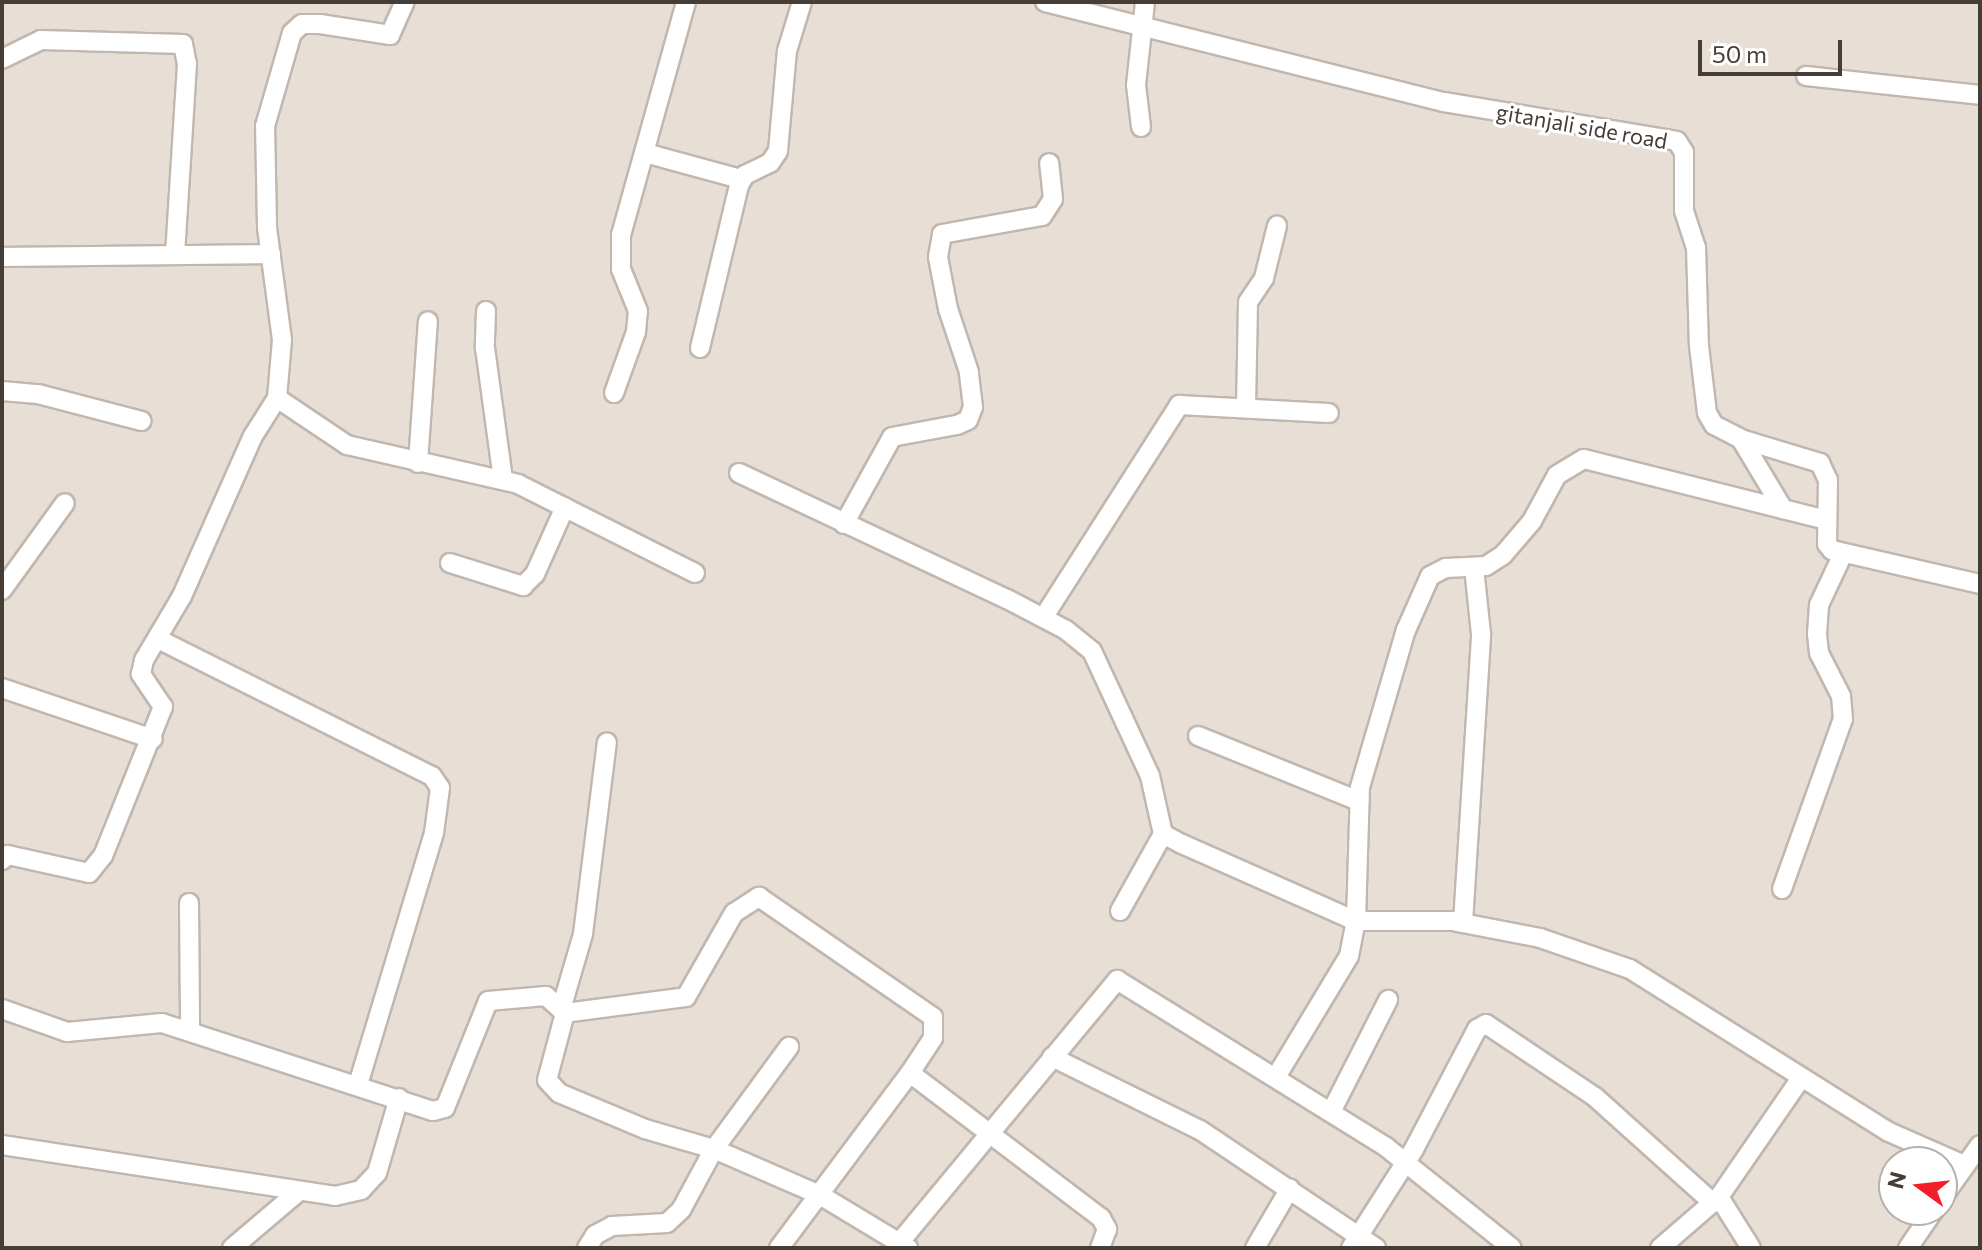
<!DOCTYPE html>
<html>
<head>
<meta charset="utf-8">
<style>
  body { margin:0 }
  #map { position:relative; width:1982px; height:1250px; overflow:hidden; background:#f4eee8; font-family:Commissioner,sans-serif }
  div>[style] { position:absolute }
  .residential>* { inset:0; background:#e7ded6 }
  .roads { filter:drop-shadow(2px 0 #c2b6ae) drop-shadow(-2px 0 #c2b6ae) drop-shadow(0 2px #c2b6ae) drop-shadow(0 -2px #c2b6ae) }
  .minor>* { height:18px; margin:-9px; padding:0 9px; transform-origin:9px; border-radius:9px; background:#fff }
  span { translate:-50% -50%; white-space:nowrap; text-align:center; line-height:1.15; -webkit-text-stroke:6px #fff; paint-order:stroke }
  .street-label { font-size:22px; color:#473d37 }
  .frame { position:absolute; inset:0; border:4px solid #473d37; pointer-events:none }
  .north { position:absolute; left:1878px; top:1146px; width:80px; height:80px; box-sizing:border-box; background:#fff; border:2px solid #b5b1af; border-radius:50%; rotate:285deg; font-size:22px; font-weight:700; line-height:32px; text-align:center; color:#473d37 }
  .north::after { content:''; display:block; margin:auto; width:28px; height:36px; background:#f41e2b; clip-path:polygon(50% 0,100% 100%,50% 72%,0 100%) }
  .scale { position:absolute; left:1698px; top:40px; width:144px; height:36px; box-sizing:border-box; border:4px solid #473d37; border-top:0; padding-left:10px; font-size:24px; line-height:28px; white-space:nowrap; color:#473d37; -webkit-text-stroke:6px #fff; paint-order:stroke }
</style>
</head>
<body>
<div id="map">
  <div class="residential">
    <div style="clip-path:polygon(evenodd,2px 2px,1980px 2px,1980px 1248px,2px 1248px,2px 2px,1894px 1162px,1942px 1162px,1942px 1210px,1894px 1210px,1894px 1162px)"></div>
  </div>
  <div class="roads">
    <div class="minor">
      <div style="left:1045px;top:2px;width:411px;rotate:14.1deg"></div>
      <div style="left:1444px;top:102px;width:236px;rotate:9.5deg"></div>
      <div style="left:1677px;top:141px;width:13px;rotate:58deg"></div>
      <div style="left:1684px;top:152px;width:59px;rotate:90deg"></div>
      <div style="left:1684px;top:211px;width:38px;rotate:72deg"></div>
      <div style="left:1696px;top:247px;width:99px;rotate:88.3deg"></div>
      <div style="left:1699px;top:346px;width:67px;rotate:83.2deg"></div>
      <div style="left:1707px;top:413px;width:14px;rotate:60deg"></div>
      <div style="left:1714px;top:425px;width:30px;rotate:27deg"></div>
      <div style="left:1741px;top:439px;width:83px;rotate:16.9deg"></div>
      <div style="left:1820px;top:463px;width:19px;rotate:65deg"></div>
      <div style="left:1828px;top:480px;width:64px;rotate:90.9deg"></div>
      <div style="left:1827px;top:544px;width:8px;rotate:50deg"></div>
      <div style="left:1832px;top:550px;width:152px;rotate:12.9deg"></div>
      <div style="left:2px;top:59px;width:43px;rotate:-26deg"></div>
      <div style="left:41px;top:40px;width:142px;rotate:1.6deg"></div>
      <div style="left:183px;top:44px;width:20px;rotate:79deg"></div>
      <div style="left:187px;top:64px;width:189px;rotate:93.6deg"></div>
      <div style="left:1806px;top:76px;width:175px;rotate:6.2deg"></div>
      <div style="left:1141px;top:127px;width:42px;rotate:-96.8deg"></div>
      <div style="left:1136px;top:85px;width:83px;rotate:-83.8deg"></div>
      <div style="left:645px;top:153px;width:99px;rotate:15.2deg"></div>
      <div style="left:2px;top:257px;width:269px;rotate:-0.6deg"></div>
      <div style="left:486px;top:311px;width:37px;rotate:92deg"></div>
      <div style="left:485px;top:348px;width:133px;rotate:82.2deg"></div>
      <div style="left:700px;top:348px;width:168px;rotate:-76.5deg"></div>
      <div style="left:739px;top:185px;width:12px;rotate:-59deg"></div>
      <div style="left:745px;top:175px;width:28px;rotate:-26deg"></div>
      <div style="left:770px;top:163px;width:14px;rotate:-56deg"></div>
      <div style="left:778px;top:151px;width:100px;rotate:-84.9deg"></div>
      <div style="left:787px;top:51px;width:51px;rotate:-73deg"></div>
      <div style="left:2px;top:391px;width:36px;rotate:5deg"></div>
      <div style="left:38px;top:394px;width:107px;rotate:14.6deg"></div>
      <div style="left:614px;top:393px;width:65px;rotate:-70.2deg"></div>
      <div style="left:636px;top:332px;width:21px;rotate:-85deg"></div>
      <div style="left:638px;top:311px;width:45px;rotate:-112deg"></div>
      <div style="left:621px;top:269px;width:34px;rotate:-90deg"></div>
      <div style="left:621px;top:235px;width:242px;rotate:-74.4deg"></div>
      <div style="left:277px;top:398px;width:84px;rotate:33.9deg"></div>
      <div style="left:347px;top:445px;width:175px;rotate:12.8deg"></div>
      <div style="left:518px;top:484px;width:198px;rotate:26.7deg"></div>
      <div style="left:1246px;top:407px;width:105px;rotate:-88.9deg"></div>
      <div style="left:1248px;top:302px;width:29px;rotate:-56deg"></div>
      <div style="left:1264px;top:278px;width:54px;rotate:-76deg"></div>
      <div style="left:1741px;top:439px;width:82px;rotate:59deg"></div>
      <div style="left:418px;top:463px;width:142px;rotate:-86deg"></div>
      <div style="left:739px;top:473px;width:296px;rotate:25.2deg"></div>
      <div style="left:1007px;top:599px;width:67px;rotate:27.7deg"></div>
      <div style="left:1066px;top:630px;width:33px;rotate:39deg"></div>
      <div style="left:1092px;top:651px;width:138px;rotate:65.1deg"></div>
      <div style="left:1150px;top:776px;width:59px;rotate:77.4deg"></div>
      <div style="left:1163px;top:834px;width:21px;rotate:28deg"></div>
      <div style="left:1182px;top:844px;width:190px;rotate:23.9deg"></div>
      <div style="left:1356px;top:921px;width:96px"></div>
      <div style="left:1452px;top:921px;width:90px;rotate:10.9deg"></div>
      <div style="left:1540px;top:938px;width:95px;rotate:19deg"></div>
      <div style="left:1630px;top:969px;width:306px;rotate:32.2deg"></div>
      <div style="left:1889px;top:1132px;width:82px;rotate:23.7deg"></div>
      <div style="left:844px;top:524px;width:99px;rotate:-61.1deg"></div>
      <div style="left:892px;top:437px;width:66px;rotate:-10.5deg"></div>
      <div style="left:957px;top:425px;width:12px;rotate:-24deg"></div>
      <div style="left:968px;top:420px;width:14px;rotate:-69deg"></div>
      <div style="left:973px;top:407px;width:35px;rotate:-97deg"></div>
      <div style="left:969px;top:372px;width:66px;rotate:-108.4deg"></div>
      <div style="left:948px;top:309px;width:53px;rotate:-100.9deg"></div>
      <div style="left:938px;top:257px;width:23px;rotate:-80deg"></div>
      <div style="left:942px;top:234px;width:102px;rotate:-10.2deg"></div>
      <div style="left:1042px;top:216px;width:20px;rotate:-57deg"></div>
      <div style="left:1053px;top:199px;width:36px;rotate:-96deg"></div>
      <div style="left:450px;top:563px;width:77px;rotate:17.5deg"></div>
      <div style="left:523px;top:586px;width:17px;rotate:-45deg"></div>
      <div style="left:535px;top:574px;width:73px;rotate:-65.9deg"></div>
      <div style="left:2px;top:590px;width:107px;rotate:-54.1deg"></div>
      <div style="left:1043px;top:618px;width:253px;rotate:-57.4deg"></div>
      <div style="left:1179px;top:405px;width:150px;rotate:3.1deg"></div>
      <div style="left:158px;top:639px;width:306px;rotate:26.6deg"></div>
      <div style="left:432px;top:776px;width:14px;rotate:56deg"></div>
      <div style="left:440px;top:788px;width:45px;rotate:97.6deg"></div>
      <div style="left:434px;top:833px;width:260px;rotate:106.8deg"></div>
      <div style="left:2px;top:688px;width:159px;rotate:18.7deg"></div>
      <div style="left:1198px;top:736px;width:174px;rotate:22deg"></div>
      <div style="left:2px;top:860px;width:8px;rotate:-40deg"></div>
      <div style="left:8px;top:855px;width:83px;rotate:12.5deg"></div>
      <div style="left:89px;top:873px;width:22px;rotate:-51deg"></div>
      <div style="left:103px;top:856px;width:161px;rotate:-68.1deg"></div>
      <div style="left:163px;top:707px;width:40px;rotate:-124deg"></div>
      <div style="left:141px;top:674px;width:14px;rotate:-78deg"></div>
      <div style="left:144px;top:660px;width:74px;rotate:-59.3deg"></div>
      <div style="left:182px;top:596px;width:175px;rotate:-66.1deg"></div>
      <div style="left:253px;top:436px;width:45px;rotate:-57.7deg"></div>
      <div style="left:277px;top:398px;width:58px;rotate:-85.1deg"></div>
      <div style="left:282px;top:340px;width:114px;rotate:-97.6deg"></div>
      <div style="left:267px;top:227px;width:101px;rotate:-91.1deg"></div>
      <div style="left:265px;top:126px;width:97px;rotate:-73.8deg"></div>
      <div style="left:292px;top:33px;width:13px;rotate:-42deg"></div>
      <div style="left:302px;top:24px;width:18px"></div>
      <div style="left:320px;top:24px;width:71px;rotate:8.9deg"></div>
      <div style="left:390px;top:35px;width:36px;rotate:-66deg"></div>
      <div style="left:1782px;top:889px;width:181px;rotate:-70.3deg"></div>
      <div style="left:1843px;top:719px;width:23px;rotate:-95deg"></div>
      <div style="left:1841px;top:696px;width:48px;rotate:-117.1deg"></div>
      <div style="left:1819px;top:653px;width:19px;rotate:-96deg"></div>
      <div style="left:1817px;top:634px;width:29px;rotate:-86deg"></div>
      <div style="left:1819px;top:605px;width:54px;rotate:-64.9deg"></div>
      <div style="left:189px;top:903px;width:127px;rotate:89.5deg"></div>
      <div style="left:1120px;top:911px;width:88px;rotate:-60.8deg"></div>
      <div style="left:1463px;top:923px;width:290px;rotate:-86.4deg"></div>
      <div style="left:1481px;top:634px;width:67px;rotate:-96deg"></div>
      <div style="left:562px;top:1006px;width:75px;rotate:-73.7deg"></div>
      <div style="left:583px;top:934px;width:193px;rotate:-82.9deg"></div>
      <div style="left:2px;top:1009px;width:69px;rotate:19.5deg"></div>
      <div style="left:67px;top:1032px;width:95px;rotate:-5.4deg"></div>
      <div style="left:162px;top:1023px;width:285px;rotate:18deg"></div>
      <div style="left:433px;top:1111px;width:12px;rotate:-14deg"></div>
      <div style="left:445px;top:1108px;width:115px;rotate:-68.1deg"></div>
      <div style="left:488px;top:1001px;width:58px;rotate:-4.9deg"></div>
      <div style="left:546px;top:996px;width:25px;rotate:42deg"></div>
      <div style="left:565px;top:1013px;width:69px;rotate:105deg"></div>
      <div style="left:547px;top:1080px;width:18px;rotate:47deg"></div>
      <div style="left:559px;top:1093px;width:93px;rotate:22.7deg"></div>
      <div style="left:645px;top:1129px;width:72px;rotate:16.2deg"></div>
      <div style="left:714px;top:1149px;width:116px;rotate:23.5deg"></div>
      <div style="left:820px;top:1195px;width:103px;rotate:31.1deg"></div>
      <div style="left:565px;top:1013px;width:122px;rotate:-7.5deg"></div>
      <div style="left:686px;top:997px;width:97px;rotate:-60.3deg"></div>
      <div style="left:734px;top:913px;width:30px;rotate:-33deg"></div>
      <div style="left:759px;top:897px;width:211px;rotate:34.6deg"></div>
      <div style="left:933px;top:1017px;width:21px;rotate:90deg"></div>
      <div style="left:933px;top:1038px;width:42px;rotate:123.3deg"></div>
      <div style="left:1052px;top:1057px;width:165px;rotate:26.3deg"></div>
      <div style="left:1200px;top:1130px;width:212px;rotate:33.8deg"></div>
      <div style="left:1276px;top:1077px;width:141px;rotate:-58.9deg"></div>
      <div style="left:1349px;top:956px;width:36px;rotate:-79deg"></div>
      <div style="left:1356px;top:921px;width:134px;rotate:-88.3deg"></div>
      <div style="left:1360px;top:787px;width:164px;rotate:-73.7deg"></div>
      <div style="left:1406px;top:630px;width:59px;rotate:-66deg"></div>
      <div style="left:1430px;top:576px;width:18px;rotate:-27deg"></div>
      <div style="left:1446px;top:568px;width:40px;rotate:-2.9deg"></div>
      <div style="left:1486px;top:566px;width:20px;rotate:-33deg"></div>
      <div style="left:1503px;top:555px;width:45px;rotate:-49.5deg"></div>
      <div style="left:1532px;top:521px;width:52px;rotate:-61.5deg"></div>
      <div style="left:1557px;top:475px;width:31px;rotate:-31deg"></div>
      <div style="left:1584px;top:459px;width:250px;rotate:14.1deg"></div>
      <div style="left:1331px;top:1112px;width:126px;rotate:-63deg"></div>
      <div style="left:2px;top:1145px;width:337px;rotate:8.7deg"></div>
      <div style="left:335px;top:1196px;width:27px;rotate:-13deg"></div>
      <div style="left:361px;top:1190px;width:23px;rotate:-47deg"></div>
      <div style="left:377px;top:1173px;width:78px;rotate:-73.7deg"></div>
      <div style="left:1719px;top:1197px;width:145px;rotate:-55.4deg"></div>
      <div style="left:1942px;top:1198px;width:65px;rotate:-54.4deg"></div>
      <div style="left:899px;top:1243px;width:342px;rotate:-50.3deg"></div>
      <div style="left:1117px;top:980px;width:317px;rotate:31.8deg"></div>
      <div style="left:1386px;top:1147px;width:161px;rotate:38.7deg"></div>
      <div style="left:232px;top:1248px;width:87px;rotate:-40.3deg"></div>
      <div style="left:587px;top:1248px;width:15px;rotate:-58deg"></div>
      <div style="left:595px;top:1235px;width:19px;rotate:-28deg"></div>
      <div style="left:612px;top:1226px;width:55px;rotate:-3.1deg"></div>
      <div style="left:667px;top:1223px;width:19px;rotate:-43deg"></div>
      <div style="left:681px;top:1210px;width:69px;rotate:-61.6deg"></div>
      <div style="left:714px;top:1149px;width:127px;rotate:-53.7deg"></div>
      <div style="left:779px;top:1248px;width:219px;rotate:-53.2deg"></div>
      <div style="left:910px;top:1073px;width:240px;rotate:37.2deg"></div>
      <div style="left:1101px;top:1218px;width:13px;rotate:61deg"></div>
      <div style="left:1107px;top:1229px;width:20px;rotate:110deg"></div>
      <div style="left:1255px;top:1248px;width:69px;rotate:-59.7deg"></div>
      <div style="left:1351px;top:1248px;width:117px;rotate:-57.5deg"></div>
      <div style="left:1414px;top:1149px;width:136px;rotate:-62.3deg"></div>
      <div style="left:1477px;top:1029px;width:10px;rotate:-29deg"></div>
      <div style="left:1486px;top:1024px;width:131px;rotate:33.8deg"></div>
      <div style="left:1595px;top:1097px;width:159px;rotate:41.9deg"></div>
      <div style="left:1660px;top:1248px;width:78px;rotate:-40.8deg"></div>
      <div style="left:1719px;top:1197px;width:60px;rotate:57.9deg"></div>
      <div style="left:1908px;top:1248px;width:46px;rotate:-55.6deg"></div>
    </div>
  </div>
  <div class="street-label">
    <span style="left:1582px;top:126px;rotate:10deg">gitanjali side road</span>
  </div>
  <div class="frame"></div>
  <div class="north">N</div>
  <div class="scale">50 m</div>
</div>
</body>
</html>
